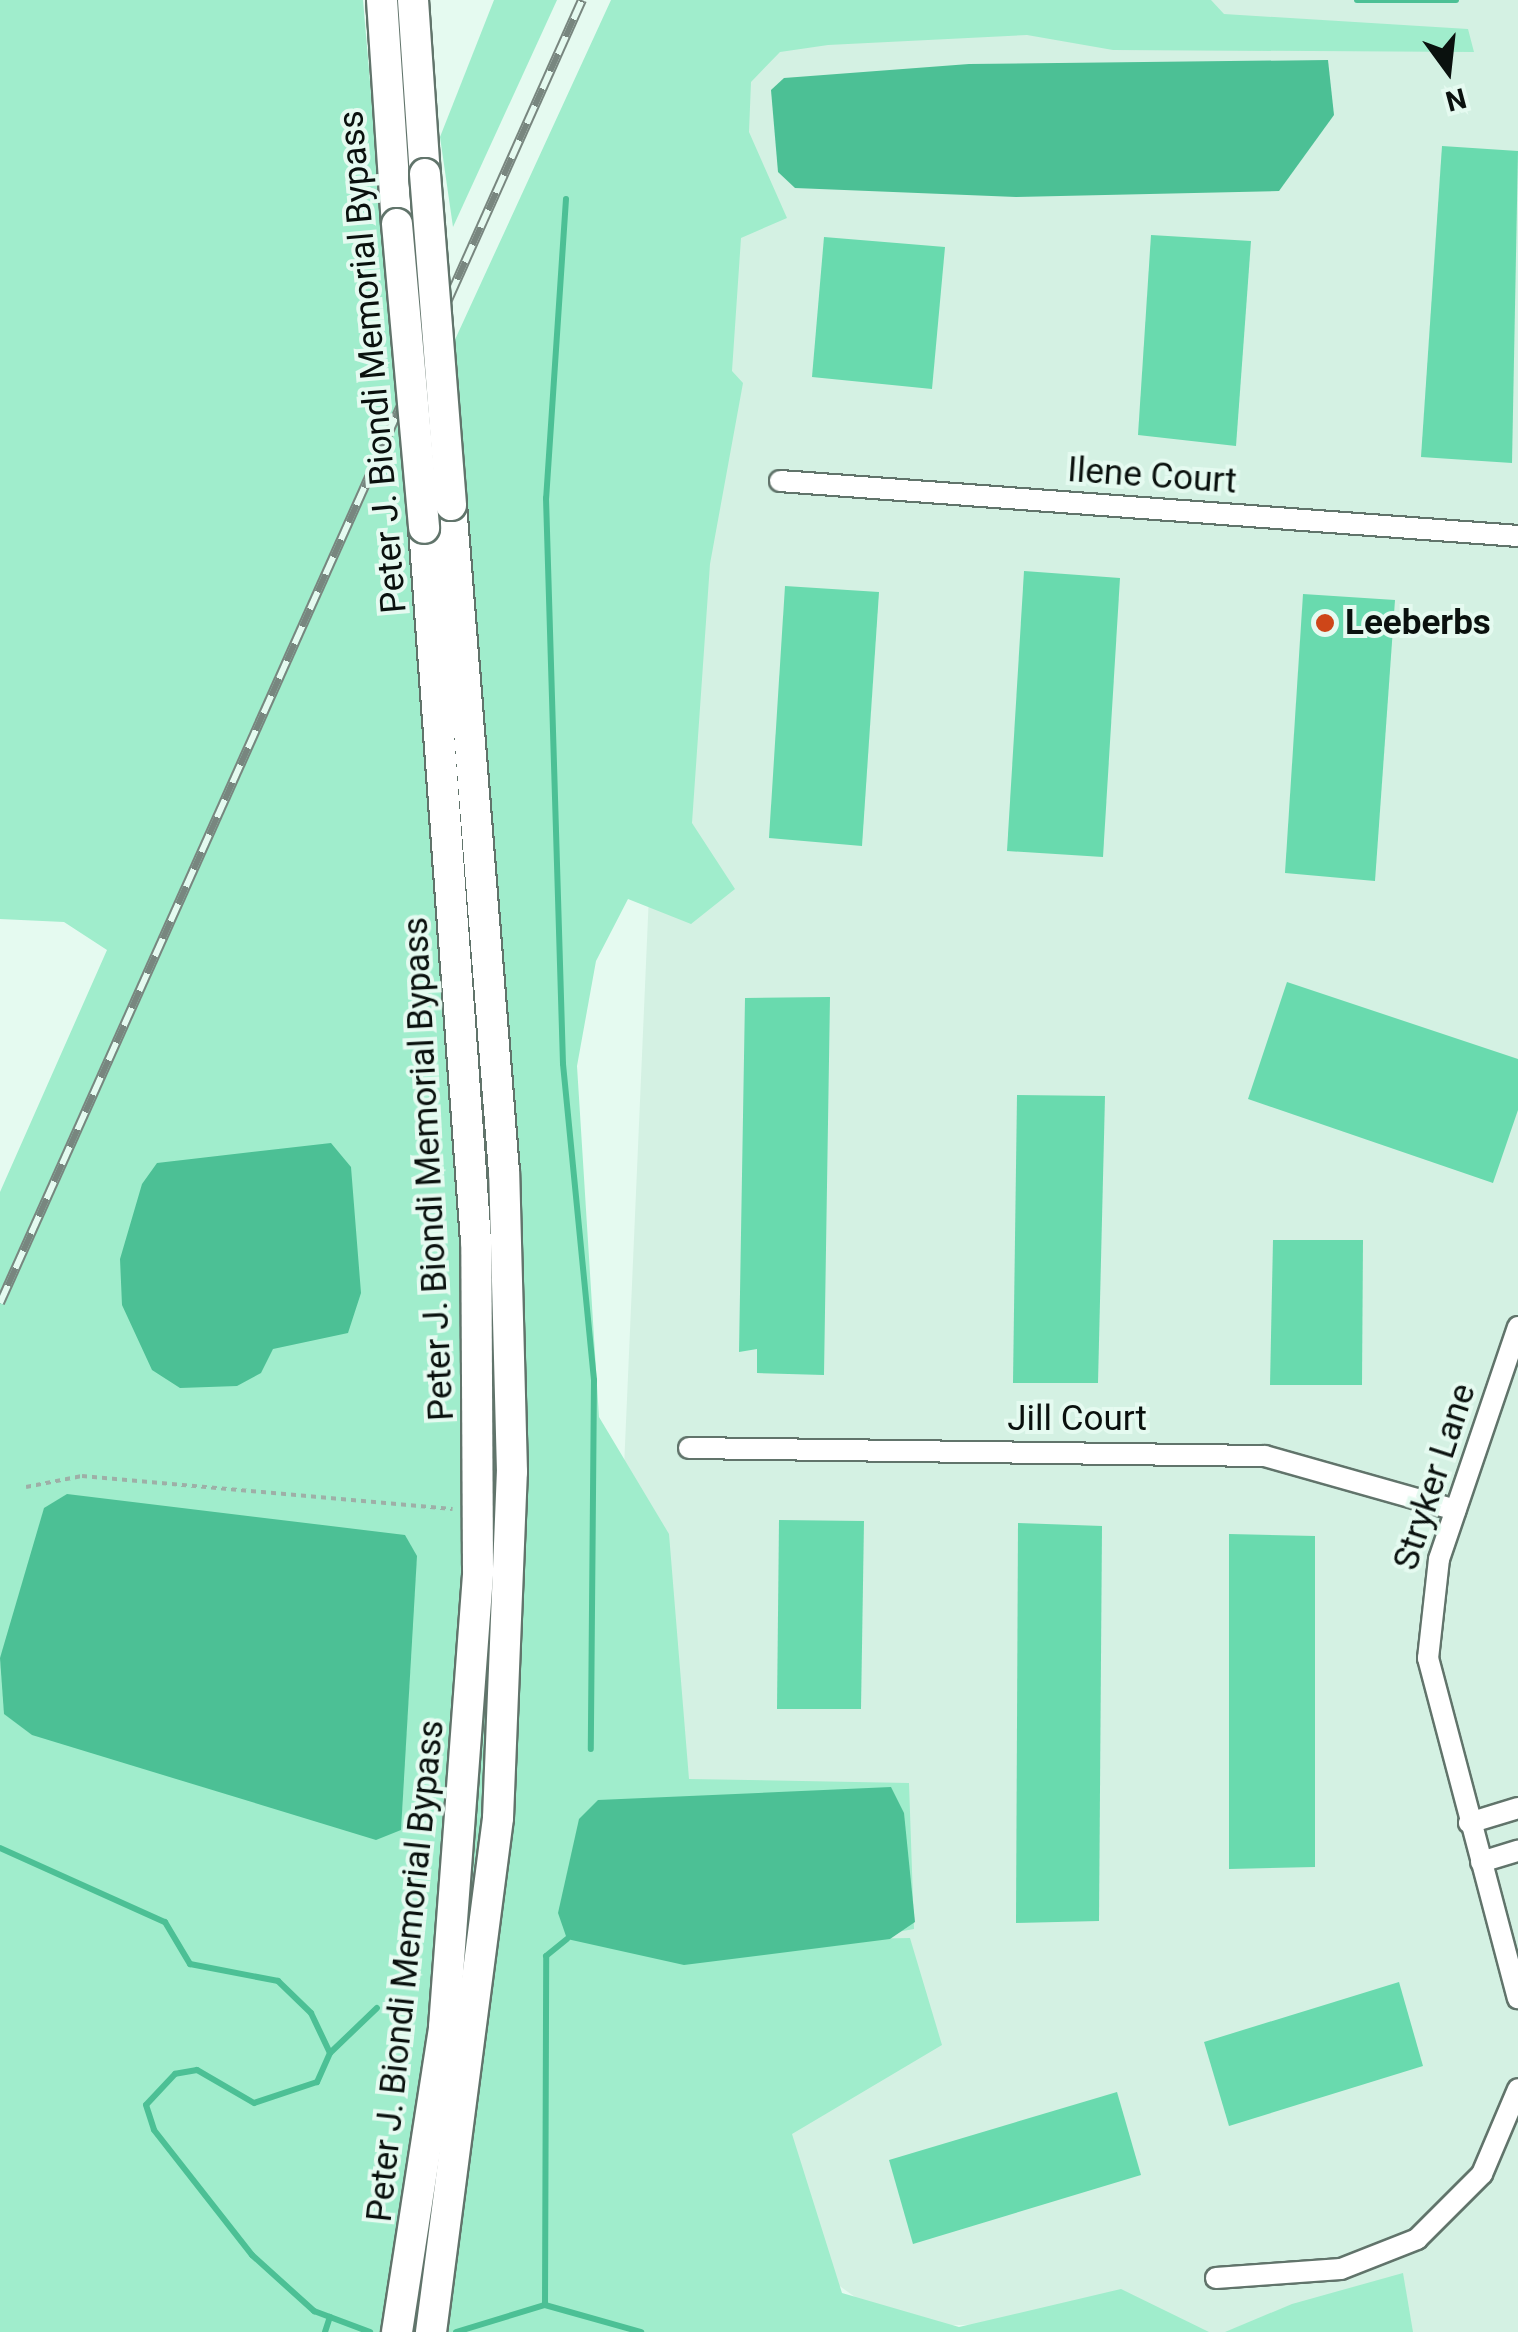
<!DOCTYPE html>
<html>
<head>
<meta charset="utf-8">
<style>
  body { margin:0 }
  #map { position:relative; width:1518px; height:2332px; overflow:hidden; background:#e5faf0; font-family:Roboto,sans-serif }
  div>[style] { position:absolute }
  .built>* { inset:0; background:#d4f1e3 }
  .green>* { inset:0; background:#a0edcc }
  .water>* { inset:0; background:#4cc095 }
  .stream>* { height:6px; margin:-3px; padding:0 3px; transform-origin:3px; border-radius:3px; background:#4cc095 }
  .building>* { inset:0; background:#69daae }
  .path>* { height:4px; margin-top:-2px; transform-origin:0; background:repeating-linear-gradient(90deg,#9eafa7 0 5px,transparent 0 10px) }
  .roads { filter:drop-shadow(2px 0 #61746b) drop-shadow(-2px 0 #61746b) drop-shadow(0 2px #61746b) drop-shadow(0 -2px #61746b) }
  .minor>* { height:20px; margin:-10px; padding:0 10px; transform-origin:10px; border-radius:10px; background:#fff }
  .highway>* { height:30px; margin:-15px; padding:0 15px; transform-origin:15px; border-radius:15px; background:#fff }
  .rail>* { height:10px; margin-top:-5px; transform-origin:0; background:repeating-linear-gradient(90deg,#e5faf0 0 19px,#78867f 0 38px); box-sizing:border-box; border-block:2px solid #78867f }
  .bridges { filter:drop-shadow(2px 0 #61746b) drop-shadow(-2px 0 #61746b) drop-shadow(0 2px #61746b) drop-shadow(0 -2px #61746b) }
  .highway-bridge>* { height:30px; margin:-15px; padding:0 15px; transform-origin:15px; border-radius:15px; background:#fff }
  .dots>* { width:28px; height:28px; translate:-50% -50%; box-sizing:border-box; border:5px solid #e5faf0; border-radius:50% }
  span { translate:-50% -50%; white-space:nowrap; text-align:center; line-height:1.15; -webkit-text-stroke:8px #e5faf0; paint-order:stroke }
  .street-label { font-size:35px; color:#0a110e }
  .poi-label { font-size:35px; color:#0a110e; font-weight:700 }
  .left { translate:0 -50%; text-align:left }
  .north { position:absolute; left:1398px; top:20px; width:100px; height:100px; -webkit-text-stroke:8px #e5faf0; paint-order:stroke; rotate:165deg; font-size:28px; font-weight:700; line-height:40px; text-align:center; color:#0a110e }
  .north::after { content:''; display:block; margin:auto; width:35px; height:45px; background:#0a110e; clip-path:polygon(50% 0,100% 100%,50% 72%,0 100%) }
</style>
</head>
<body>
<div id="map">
  <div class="built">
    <div style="clip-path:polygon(688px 0,1518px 0,1518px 2332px,1178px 2332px,1147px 2319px,897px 2327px,827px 2277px,611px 1766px)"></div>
  </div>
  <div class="green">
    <div style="clip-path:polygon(0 0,363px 0,402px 455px,611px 0,1211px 0,1224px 14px,1468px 29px,1474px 52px,1113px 50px,1027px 35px,828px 45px,780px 52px,751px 82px,749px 132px,787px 218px,741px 238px,732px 371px,743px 383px,710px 564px,692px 823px,735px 889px,691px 924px,628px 899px,596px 961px,577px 1066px,599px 1417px,669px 1534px,689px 1779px,909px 1783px,914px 1929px,857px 1939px,910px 1938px,942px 2045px,792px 2134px,842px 2293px,959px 2327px,1121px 2289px,1209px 2332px,0 2332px,0 1192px,107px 950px,64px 922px,0 919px)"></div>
    <div style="clip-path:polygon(494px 0,557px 0,453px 227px,440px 137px)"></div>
    <div style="clip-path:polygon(1403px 2273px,1413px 2332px,1225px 2332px,1292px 2304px)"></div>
  </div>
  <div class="water">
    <div style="clip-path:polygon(1328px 60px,1334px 115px,1279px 191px,1016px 197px,795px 188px,778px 172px,771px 90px,784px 78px,969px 64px)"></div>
    <div style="clip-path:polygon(331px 1143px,351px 1167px,361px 1293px,348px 1333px,273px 1349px,261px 1373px,237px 1386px,180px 1388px,152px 1370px,122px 1305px,120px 1259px,142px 1184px,157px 1163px)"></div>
    <div style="clip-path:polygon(67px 1494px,405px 1535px,417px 1556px,401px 1830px,376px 1840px,32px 1735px,4px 1714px,0 1658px,44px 1508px)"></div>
    <div style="clip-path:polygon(891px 1787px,904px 1813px,915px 1922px,890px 1939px,684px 1965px,567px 1939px,558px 1913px,579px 1819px,598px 1800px)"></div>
  </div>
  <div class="stream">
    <div style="left:1357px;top:0;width:99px"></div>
    <div style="left:566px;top:199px;width:300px;rotate:93.8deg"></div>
    <div style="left:546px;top:498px;width:566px;rotate:88.28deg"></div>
    <div style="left:563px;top:1064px;width:318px;rotate:84.4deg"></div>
    <div style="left:594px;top:1380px;width:369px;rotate:90.5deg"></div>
    <div style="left:0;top:1848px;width:181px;rotate:24.2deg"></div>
    <div style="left:165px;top:1922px;width:49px;rotate:59.2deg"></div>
    <div style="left:190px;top:1964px;width:90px;rotate:10.9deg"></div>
    <div style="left:278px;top:1981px;width:46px;rotate:44.1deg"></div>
    <div style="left:311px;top:2013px;width:44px;rotate:64.6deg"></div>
    <div style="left:330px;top:2053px;width:32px;rotate:114deg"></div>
    <div style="left:317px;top:2082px;width:66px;rotate:161.6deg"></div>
    <div style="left:254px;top:2103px;width:66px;rotate:-149.9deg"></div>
    <div style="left:197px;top:2070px;width:22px;rotate:170deg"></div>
    <div style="left:175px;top:2074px;width:42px;rotate:133.1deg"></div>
    <div style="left:146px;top:2105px;width:26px;rotate:72deg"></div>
    <div style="left:154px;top:2130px;width:159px;rotate:51.9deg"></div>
    <div style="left:252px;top:2255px;width:84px;rotate:42.1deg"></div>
    <div style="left:314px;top:2311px;width:60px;rotate:20.6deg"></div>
    <div style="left:330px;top:2053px;width:65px;rotate:-43.8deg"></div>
    <div style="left:545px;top:2305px;width:349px;rotate:-89.8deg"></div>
    <div style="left:546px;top:1956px;width:27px;rotate:-39deg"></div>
    <div style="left:325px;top:2332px;width:16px;rotate:-72deg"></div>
    <div style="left:456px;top:2332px;width:93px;rotate:-16.9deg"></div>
    <div style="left:545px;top:2305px;width:100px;rotate:15.7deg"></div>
  </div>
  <div class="building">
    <div style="clip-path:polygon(1442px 146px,1518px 151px,1512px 463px,1421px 457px)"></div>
    <div style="clip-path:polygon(1151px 235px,1251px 241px,1236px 446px,1138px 435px)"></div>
    <div style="clip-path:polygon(824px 237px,945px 247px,932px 389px,812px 377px)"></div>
    <div style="clip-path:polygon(1024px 571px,1120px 578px,1103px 857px,1007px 851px)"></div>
    <div style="clip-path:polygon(785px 586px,879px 592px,862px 846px,769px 838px)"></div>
    <div style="clip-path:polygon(1303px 594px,1395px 600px,1375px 881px,1285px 873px)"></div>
    <div style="clip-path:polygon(1287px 982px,1518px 1059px,1518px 1110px,1493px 1183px,1248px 1099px)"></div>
    <div style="clip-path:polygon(830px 997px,824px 1375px,757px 1373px,757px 1349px,739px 1352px,745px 998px)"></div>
    <div style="clip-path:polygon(1017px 1095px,1105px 1096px,1098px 1383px,1013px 1383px)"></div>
    <div style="clip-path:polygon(1273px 1240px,1363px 1240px,1362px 1385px,1270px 1385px)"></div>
    <div style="clip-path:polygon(779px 1520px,864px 1521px,861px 1709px,777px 1709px)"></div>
    <div style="clip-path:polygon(1018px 1523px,1102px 1526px,1099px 1921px,1016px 1923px)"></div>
    <div style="clip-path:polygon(1229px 1534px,1315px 1536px,1315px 1867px,1229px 1869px)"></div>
    <div style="clip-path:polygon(1399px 1982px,1423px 2066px,1229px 2126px,1204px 2042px)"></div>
    <div style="clip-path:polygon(1117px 2092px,1141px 2175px,913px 2244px,889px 2160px)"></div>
  </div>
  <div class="path">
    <div style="left:26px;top:1487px;width:57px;rotate:-11.1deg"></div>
    <div style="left:82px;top:1476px;width:372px;rotate:5.1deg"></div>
  </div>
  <div class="roads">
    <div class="minor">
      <div style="left:780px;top:481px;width:740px;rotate:4.26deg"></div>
      <div style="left:1518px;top:1327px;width:245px;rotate:108.8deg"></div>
      <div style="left:1439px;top:1559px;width:100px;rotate:96.3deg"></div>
      <div style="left:1428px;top:1658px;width:352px;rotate:75.2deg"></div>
      <div style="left:689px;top:1448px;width:576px;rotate:0.8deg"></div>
      <div style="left:1265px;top:1456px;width:198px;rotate:15.8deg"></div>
      <div style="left:1469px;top:1823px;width:51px;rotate:-17deg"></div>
      <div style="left:1481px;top:1862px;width:39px;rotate:-17deg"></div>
      <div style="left:1216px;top:2278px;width:125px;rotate:-4.1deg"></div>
      <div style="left:1341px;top:2269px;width:82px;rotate:-21.5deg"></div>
      <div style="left:1417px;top:2239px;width:92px;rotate:-45deg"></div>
      <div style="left:1482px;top:2174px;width:92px;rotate:-67deg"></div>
    </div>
    <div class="highway">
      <div style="left:382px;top:0;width:225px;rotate:86.2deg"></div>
      <div style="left:413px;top:0;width:174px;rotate:86.1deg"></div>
      <div style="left:397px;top:2332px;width:309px;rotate:-81.2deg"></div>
      <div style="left:444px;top:2027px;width:458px;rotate:-85.7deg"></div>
      <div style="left:478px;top:1570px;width:329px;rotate:-90.3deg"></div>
      <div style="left:476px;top:1241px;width:715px;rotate:-94.17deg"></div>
      <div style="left:431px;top:2332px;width:518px;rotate:-82.57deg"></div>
      <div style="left:498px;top:1818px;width:346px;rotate:-87.7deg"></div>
      <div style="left:512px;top:1472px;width:300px;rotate:-91.5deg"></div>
      <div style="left:504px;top:1172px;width:669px;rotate:-94.54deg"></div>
    </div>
  </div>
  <div class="rail">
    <div style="left:0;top:1303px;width:1427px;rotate:-65.93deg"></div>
  </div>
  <div class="bridges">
    <div class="highway-bridge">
      <div style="left:425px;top:174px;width:332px;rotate:85.5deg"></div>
      <div style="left:397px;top:224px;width:305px;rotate:84.9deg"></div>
    </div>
  </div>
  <div class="dots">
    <div style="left:1325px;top:623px;background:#ce4618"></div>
  </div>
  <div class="street-label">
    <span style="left:373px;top:362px;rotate:-95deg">Peter J. Biondi Memorial Bypass</span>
    <span style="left:1152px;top:476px;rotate:4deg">Ilene Court</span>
    <span style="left:429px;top:1169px;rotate:-93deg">Peter J. Biondi Memorial Bypass</span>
    <span style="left:1077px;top:1419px">Jill Court</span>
    <span style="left:1435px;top:1477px;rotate:-72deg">Stryker Lane</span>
    <span style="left:406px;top:1971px;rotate:-84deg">Peter J. Biondi Memorial Bypass</span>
  </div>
  <div class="poi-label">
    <span class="left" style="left:1345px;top:623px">Leeberbs</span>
  </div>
  <div class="north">N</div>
</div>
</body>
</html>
